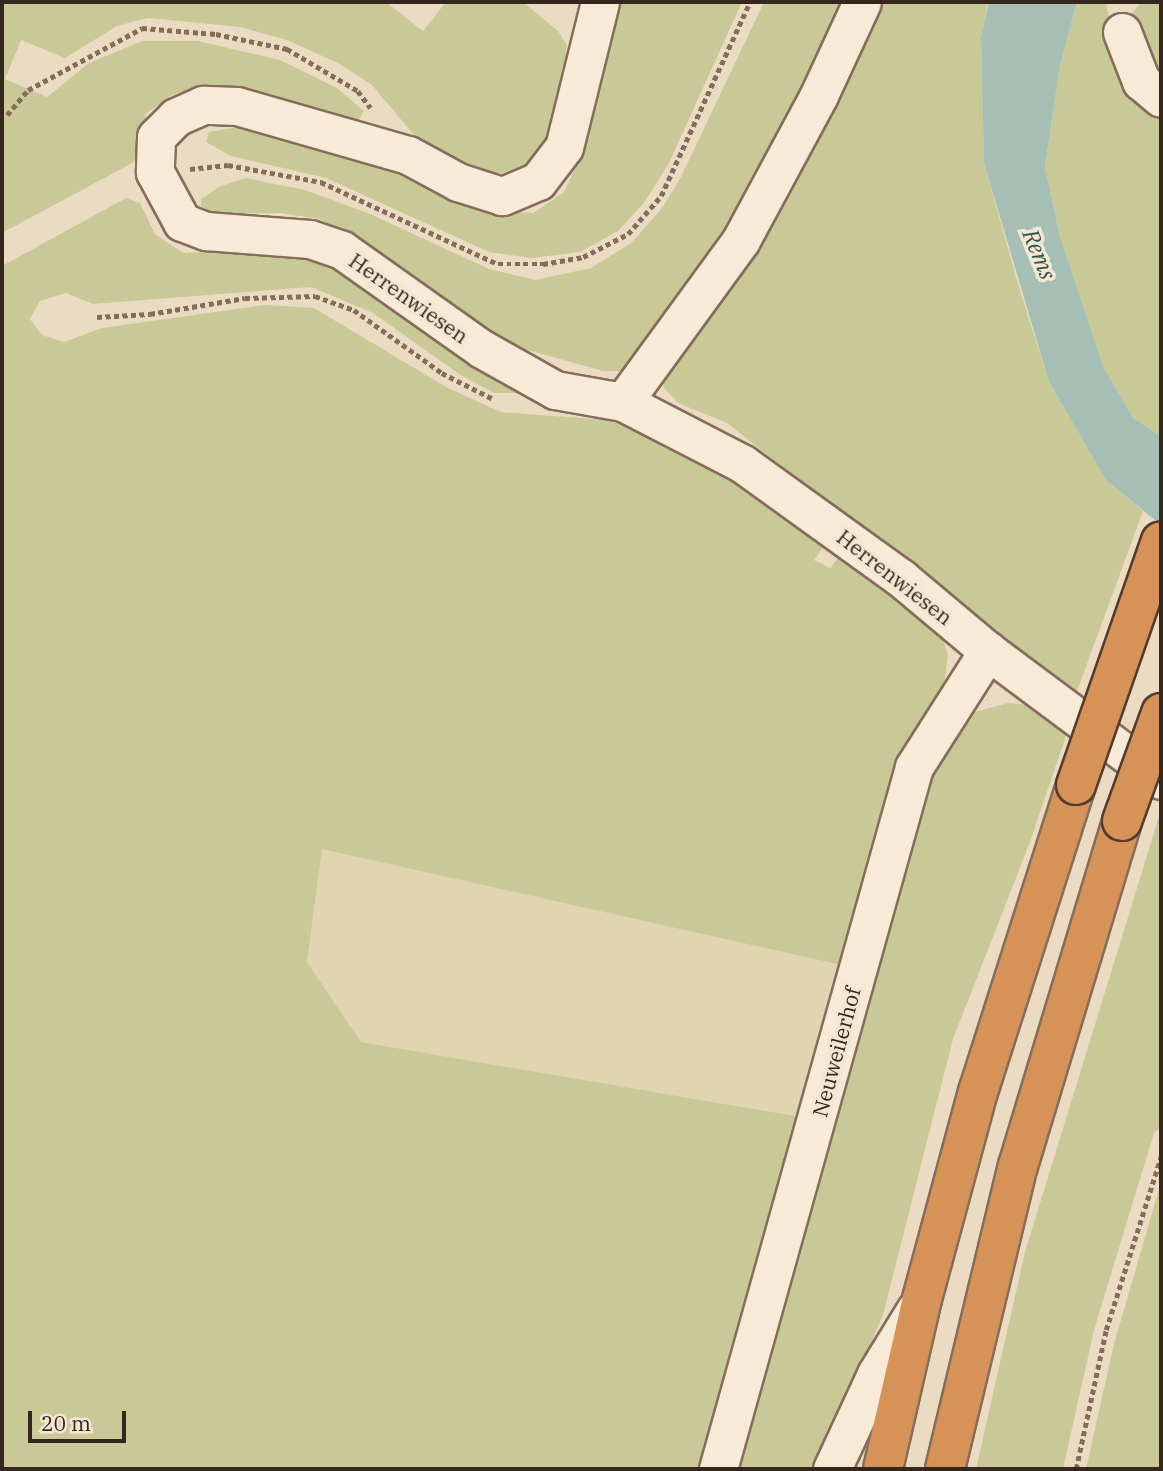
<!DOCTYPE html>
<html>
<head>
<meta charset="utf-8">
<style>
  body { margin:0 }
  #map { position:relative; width:1163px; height:1471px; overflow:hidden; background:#ecdbc3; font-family:"IBM Plex Serif",serif }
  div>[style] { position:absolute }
  .farmland>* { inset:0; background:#e1d4b1 }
  .green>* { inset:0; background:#c9c998 }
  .water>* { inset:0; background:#a5bfb5 }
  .path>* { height:4.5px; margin-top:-2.25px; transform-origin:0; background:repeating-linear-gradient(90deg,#856d5b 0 5px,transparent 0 8.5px) }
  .roads { filter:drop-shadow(2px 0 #856d5b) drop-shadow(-2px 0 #856d5b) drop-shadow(0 2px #856d5b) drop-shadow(0 -2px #856d5b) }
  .minor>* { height:37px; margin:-18.5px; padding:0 18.5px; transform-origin:18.5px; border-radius:18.5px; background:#f7ead6 }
  .highway>* { height:38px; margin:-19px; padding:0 19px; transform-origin:19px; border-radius:19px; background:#d79258 }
  .bridges { filter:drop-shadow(2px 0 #533c2f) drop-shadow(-2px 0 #533c2f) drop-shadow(0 2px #533c2f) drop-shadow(0 -2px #533c2f) }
  .highway-bridge>* { height:38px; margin:-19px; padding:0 19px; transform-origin:19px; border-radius:19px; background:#d79258 }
  span { translate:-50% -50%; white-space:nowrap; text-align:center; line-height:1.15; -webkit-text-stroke:7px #f4e7d2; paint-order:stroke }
  .street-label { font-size:21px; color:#36271e }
  .water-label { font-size:23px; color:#2e554e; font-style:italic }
  .frame { position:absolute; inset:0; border:4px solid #36271e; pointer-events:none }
  .scale { position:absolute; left:28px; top:1411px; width:98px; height:32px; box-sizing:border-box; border:4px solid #36271e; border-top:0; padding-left:9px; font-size:21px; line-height:24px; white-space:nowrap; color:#36271e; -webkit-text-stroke:5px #f4e7d2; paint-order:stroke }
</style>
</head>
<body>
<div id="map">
  <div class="farmland">
    <div style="clip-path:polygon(322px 848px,841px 965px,801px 1117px,361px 1042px,307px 962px)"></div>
  </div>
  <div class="green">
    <div style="clip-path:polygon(2px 2px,386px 2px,423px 31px,446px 2px,523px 2px,558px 31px,567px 45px,558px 125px,536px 162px,511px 173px,483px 173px,424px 147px,372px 85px,340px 64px,287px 40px,240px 27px,148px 18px,117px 26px,65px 58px,21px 40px,5px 79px,47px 97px,89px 63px,142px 41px,198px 41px,280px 60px,337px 88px,364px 111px,359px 120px,303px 104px,206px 86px,171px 95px,146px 114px,134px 162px,2px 233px)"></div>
    <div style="clip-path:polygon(618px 2px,742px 2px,669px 163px,644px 203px,618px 231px,580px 252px,532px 258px,489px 252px,326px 178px,231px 156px,206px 142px,209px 132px,239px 127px,322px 139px,496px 211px,533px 213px,564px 192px,583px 152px,594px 85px)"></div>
    <div style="clip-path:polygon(764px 2px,846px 2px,769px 176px,625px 371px,603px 371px,503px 343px,354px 235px,319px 219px,280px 213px,216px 214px,201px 206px,201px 199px,221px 186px,246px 178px,305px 190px,370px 214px,489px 269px,535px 280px,591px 268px,631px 243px,662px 208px,681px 177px)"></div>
    <div style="clip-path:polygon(871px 2px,988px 4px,981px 37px,984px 163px,1018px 284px,1049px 382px,1106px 480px,1143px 511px,1076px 694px,997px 638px,727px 423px,678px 403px,664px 388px,661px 370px)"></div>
    <div style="clip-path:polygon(1077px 2px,1106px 2px,1112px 33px,1161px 110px,1161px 436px,1133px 418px,1103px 366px,1060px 237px,1045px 167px,1060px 65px)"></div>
    <div style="clip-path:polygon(1141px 2px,1161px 2px,1161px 84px,1132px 31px,1130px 16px)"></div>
    <div style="clip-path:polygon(126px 198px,140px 203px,155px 234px,183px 253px,261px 250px,315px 256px,382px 290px,520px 385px,517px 393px,494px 393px,459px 374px,373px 313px,311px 287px,93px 304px,66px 293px,40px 301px,30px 319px,42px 335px,64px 342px,102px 328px,265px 305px,314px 308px,448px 388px,501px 412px,619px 421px,749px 483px,824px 530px,822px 549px,814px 560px,830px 568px,841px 555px,941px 631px,948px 656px,941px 707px,841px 965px,322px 849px,307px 962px,361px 1042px,801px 1117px,704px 1469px,2px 1469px,2px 266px)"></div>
    <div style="clip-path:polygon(1008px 703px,1042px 706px,1071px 721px,1030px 842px,953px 1039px,883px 1315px,817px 1469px,728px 1469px,937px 747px,967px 714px)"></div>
    <div style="clip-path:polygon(1161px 810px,1161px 1127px,1154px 1133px,1094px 1330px,1063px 1469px,976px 1469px,1025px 1252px)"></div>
    <div style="clip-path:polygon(1161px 1182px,1161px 1469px,1086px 1469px,1114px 1344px)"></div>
  </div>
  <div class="water">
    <div style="clip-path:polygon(989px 2px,1077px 2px,1060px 65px,1045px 167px,1060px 237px,1103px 366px,1133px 418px,1161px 436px,1161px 525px,1106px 480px,1049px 382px,984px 163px,981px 37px)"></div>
  </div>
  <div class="path">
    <div style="left:7px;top:115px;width:33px;rotate:-50deg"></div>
    <div style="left:28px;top:90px;width:130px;rotate:-28.5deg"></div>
    <div style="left:142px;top:28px;width:74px;rotate:4.6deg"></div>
    <div style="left:216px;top:34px;width:73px;rotate:11.9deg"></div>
    <div style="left:287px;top:49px;width:82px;rotate:30.6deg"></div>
    <div style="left:358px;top:91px;width:21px;rotate:53deg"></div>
    <div style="left:190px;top:169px;width:38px;rotate:-6deg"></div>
    <div style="left:228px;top:165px;width:95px;rotate:10.4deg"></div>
    <div style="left:321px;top:182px;width:195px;rotate:24.9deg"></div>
    <div style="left:498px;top:264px;width:45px"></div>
    <div style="left:543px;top:264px;width:41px;rotate:-9.9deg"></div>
    <div style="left:583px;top:257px;width:51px;rotate:-27.1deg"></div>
    <div style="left:628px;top:234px;width:50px;rotate:-49deg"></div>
    <div style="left:661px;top:196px;width:213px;rotate:-65.4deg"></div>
    <div style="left:97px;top:317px;width:53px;rotate:-3.2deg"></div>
    <div style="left:150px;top:314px;width:96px;rotate:-9.6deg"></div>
    <div style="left:245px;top:298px;width:70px;rotate:-1.6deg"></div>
    <div style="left:315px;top:296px;width:41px;rotate:19.7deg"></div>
    <div style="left:354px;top:310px;width:108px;rotate:35.6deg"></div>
    <div style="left:442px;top:373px;width:57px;rotate:27deg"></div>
    <div style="left:1076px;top:1469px;width:142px;rotate:-77.8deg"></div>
    <div style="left:1106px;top:1330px;width:182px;rotate:-72.4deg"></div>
  </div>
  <div class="roads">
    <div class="minor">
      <div style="left:600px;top:2px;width:149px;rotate:103.9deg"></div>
      <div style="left:564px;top:147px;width:43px;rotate:127.4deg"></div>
      <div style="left:538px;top:181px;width:39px;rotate:157deg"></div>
      <div style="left:502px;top:196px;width:46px;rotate:-162.3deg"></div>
      <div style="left:458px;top:182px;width:57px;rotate:-151.6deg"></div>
      <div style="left:408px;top:155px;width:178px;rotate:-164deg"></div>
      <div style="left:237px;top:106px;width:34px;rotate:-178deg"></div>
      <div style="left:203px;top:105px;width:30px;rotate:156deg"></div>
      <div style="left:176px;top:117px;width:28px;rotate:135deg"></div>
      <div style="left:156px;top:137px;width:35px;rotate:92deg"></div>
      <div style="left:155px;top:172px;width:57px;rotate:61.6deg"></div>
      <div style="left:182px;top:222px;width:26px;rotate:21deg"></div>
      <div style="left:206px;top:231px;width:104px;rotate:4.4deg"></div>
      <div style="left:310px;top:239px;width:34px;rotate:19deg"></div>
      <div style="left:342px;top:250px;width:171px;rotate:35.3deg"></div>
      <div style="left:482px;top:349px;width:84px;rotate:29.3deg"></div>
      <div style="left:555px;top:390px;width:69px;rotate:10deg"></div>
      <div style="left:623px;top:402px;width:135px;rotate:27.3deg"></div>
      <div style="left:743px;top:464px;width:195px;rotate:35.8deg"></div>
      <div style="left:901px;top:578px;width:114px;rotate:40deg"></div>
      <div style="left:988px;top:651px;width:216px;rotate:36.7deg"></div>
      <div style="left:1122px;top:32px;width:53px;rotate:68.8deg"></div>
      <div style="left:1141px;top:81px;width:26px;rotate:40deg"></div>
      <div style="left:623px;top:402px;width:200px;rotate:-53.9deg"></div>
      <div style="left:741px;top:240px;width:165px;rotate:-61.7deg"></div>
      <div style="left:819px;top:95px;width:102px;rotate:-65.2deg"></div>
      <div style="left:718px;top:1469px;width:729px;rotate:-74.4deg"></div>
      <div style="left:914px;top:767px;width:138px;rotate:-57.5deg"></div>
      <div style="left:832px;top:1469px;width:105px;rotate:-65.1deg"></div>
      <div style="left:876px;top:1374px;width:76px;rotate:-58.4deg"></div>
    </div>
    <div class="highway">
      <div style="left:883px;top:1469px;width:174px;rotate:-77.1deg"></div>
      <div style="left:922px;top:1299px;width:214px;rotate:-74.9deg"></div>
      <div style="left:978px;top:1092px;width:322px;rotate:-72.3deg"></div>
      <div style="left:945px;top:1469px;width:312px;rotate:-76.5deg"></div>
      <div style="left:1018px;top:1166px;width:360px;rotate:-73.2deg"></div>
    </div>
  </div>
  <div class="bridges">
    <div class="highway-bridge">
      <div style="left:1076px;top:785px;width:258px;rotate:-70.8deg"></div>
      <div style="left:1122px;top:821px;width:115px;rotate:-70.1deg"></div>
    </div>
  </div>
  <div class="street-label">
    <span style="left:409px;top:298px;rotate:35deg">Herrenwiesen</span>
    <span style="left:895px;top:577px;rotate:38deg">Herrenwiesen</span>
    <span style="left:836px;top:1052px;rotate:-75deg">Neuweilerhof</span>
  </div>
  <div class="water-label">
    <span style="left:1040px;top:254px;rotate:68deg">Rems</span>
  </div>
  <div class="frame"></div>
  <div class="scale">20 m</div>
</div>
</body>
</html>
